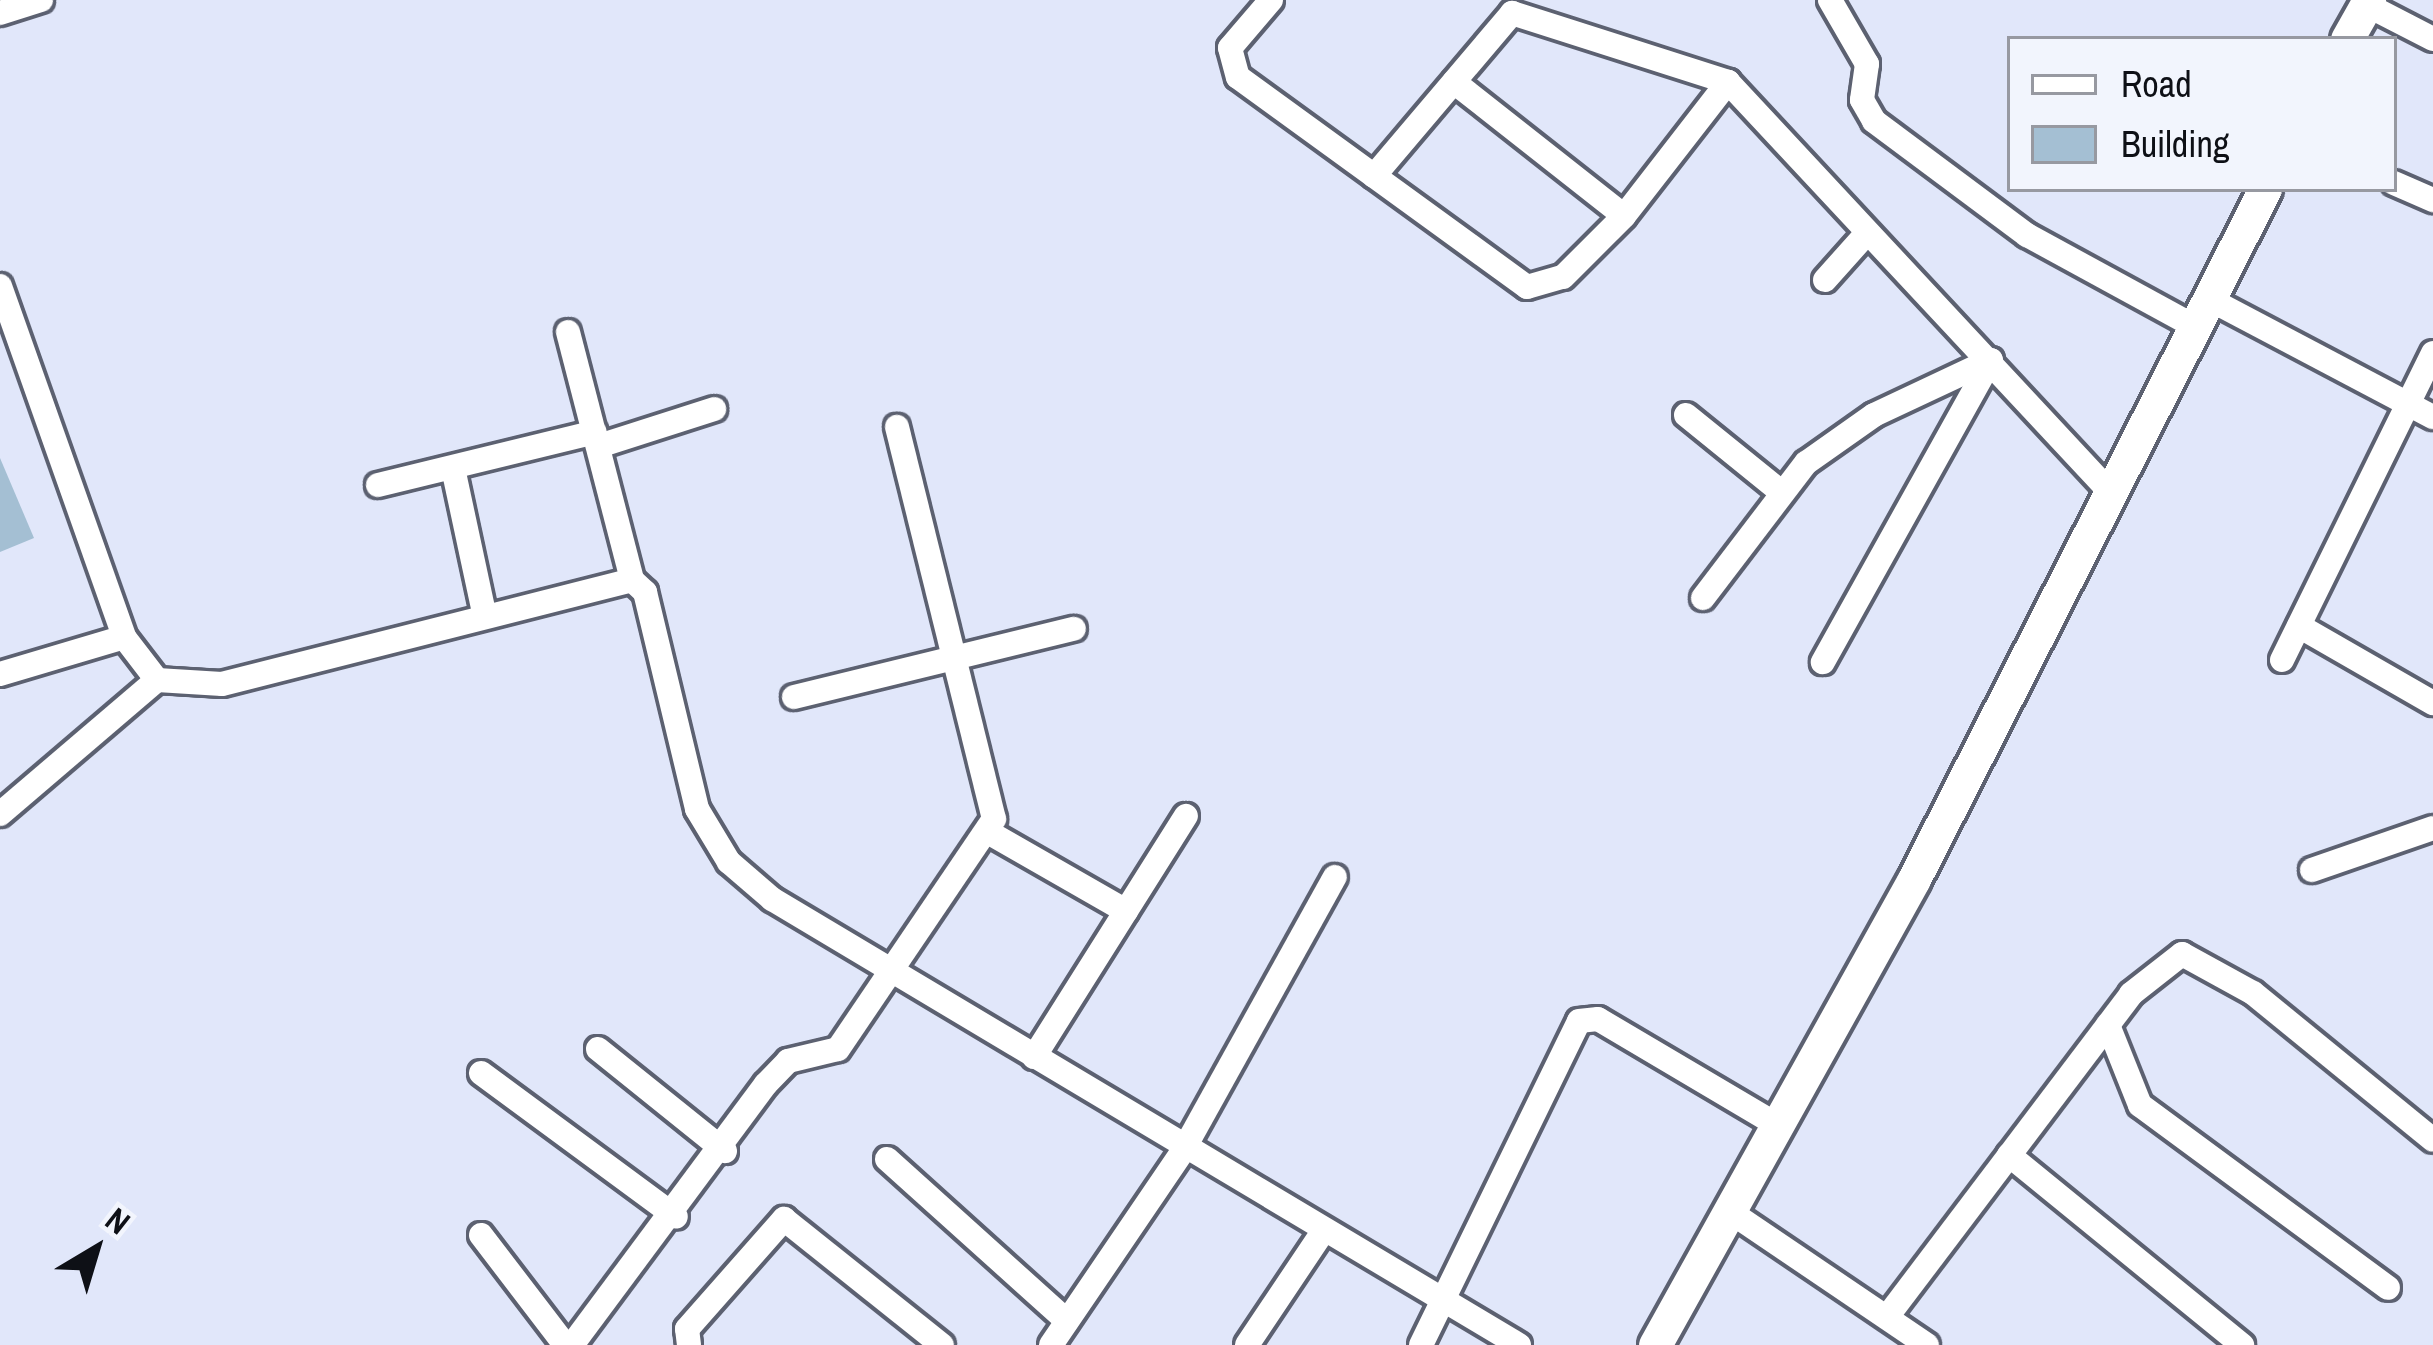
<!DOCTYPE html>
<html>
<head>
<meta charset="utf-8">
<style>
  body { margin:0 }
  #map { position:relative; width:2433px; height:1345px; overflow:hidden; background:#e1e7fa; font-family:"Archivo Narrow",sans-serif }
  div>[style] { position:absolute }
  .building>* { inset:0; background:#a4bfd3 }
  .roads { filter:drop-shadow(3px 0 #5c6171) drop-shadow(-3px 0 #5c6171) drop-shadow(0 3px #5c6171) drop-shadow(0 -3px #5c6171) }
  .minor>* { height:24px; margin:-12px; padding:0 12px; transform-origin:12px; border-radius:12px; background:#fff }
  .secondary>* { height:33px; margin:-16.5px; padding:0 16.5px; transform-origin:16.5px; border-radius:16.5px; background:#fff }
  span { translate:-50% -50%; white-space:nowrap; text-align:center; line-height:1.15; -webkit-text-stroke:9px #f2f5fd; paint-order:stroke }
  .legend { position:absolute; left:2007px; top:36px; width:390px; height:156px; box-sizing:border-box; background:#f2f5fd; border:3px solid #9799a1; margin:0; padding:15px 21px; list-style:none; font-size:36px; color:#0e1016 }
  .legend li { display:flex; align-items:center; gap:24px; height:60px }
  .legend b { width:60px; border:3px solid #9799a1 }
  .north { position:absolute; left:36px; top:1189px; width:120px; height:120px; -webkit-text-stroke:9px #f2f5fd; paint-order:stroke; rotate:38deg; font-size:33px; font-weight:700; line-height:48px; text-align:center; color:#0e1016 }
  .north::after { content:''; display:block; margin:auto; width:42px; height:54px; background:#0e1016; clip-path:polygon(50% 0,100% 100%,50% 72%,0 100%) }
</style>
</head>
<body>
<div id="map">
  <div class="building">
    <div style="clip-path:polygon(0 458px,34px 538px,0 552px)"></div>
  </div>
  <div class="roads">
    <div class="minor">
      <div style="left:1271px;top:0;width:63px;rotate:130.5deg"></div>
      <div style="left:1230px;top:48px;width:30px;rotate:75deg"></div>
      <div style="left:1238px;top:77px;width:357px;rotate:36deg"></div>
      <div style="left:1527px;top:287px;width:37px;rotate:-16deg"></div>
      <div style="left:1563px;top:277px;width:86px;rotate:-45deg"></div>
      <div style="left:1624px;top:216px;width:170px;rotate:-52.2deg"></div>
      <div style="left:1830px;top:0;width:74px;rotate:60deg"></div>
      <div style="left:1867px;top:64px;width:36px;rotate:98deg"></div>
      <div style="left:1862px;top:100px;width:24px;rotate:60deg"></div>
      <div style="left:1874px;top:121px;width:191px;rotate:36.7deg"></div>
      <div style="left:2027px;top:235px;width:190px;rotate:28.6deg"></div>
      <div style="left:2367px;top:5px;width:74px;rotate:27.3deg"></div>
      <div style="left:0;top:13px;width:43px;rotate:-17.6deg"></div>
      <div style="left:1454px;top:82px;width:216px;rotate:38.2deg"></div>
      <div style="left:1374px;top:176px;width:214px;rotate:-49.7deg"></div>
      <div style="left:1512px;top:13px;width:227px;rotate:17.7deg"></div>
      <div style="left:1728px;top:82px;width:563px;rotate:47.01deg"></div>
      <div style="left:2394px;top:183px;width:43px;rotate:23.6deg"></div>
      <div style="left:1825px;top:280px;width:63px;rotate:-48.2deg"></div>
      <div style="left:0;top:286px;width:372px;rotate:70.5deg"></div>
      <div style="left:124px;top:637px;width:54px;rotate:52.5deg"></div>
      <div style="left:157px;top:680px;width:65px;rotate:3.5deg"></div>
      <div style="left:222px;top:684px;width:423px;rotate:-14.2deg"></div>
      <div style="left:632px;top:580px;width:18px;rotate:43deg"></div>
      <div style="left:645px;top:592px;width:223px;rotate:76.5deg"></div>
      <div style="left:697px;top:809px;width:62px;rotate:58.9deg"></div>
      <div style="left:729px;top:862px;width:57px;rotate:40.7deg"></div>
      <div style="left:772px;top:899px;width:870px;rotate:30.84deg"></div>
      <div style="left:2209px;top:299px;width:253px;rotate:27.8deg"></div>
      <div style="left:568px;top:332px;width:256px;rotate:75.5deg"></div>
      <div style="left:1686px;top:415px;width:121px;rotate:39deg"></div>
      <div style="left:599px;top:446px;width:121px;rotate:-17.8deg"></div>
      <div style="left:453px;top:468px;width:148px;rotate:77.9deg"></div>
      <div style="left:378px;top:485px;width:223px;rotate:-13.7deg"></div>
      <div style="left:1703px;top:598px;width:170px;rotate:-52.7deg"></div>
      <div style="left:1806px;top:463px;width:83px;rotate:-35.2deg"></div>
      <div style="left:1874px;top:415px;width:129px;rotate:-25.2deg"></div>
      <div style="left:1991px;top:360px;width:346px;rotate:119.1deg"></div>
      <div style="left:2299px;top:626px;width:155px;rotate:29.9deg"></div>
      <div style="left:2282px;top:660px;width:342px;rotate:-63.8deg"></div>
      <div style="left:0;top:674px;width:129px;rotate:-16.6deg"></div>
      <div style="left:794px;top:697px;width:288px;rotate:-13.7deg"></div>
      <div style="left:0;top:814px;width:206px;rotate:-40.5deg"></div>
      <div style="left:988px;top:832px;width:159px;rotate:29.8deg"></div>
      <div style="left:2312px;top:870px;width:128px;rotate:-19.1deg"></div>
      <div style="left:2108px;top:1025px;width:86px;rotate:68.2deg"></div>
      <div style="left:2140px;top:1105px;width:308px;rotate:36.4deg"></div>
      <div style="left:598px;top:1049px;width:163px;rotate:38.8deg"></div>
      <div style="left:1034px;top:1057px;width:285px;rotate:-57.8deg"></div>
      <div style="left:481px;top:1073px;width:242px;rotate:36.4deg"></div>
      <div style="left:2009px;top:1155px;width:301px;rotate:39.2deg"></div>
      <div style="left:887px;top:1159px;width:242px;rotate:42deg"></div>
      <div style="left:1729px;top:1211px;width:239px;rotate:34.1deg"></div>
      <div style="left:481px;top:1235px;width:138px;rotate:52.6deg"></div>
      <div style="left:1887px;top:1317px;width:405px;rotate:-52.9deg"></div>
      <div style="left:2131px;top:994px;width:65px;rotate:-38.1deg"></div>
      <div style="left:2182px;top:954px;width:81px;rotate:28.8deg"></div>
      <div style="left:2253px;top:993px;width:232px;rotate:39.2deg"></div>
      <div style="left:572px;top:1345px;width:325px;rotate:-53.4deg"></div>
      <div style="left:766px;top:1084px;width:32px;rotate:-46deg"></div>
      <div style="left:788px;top:1061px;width:51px;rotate:-13.5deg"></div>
      <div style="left:838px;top:1049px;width:278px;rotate:-55.9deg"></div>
      <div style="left:994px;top:819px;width:404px;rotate:-103.9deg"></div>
      <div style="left:689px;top:1345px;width:16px;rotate:-97deg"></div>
      <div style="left:687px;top:1329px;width:147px;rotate:-48.6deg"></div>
      <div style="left:784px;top:1219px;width:202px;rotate:38.6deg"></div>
      <div style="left:1051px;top:1345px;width:237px;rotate:-55.8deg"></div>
      <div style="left:1184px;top:1149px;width:311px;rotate:-61deg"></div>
      <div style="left:1247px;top:1345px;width:135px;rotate:-56.2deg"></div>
      <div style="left:1421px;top:1345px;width:360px;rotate:-64deg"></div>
      <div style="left:1579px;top:1021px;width:19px;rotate:-6deg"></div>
      <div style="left:1598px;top:1019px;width:208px;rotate:30.6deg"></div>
    </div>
    <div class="secondary">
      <div style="left:2347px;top:39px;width:45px;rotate:-60.6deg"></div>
      <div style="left:1655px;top:1345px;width:533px;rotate:-60.93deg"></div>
      <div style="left:1914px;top:879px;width:774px;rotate:-63.04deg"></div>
    </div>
  </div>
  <ul class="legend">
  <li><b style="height:15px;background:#fff"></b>Road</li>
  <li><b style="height:33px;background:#a4bfd3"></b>Building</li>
  </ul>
  <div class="north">N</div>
</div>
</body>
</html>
